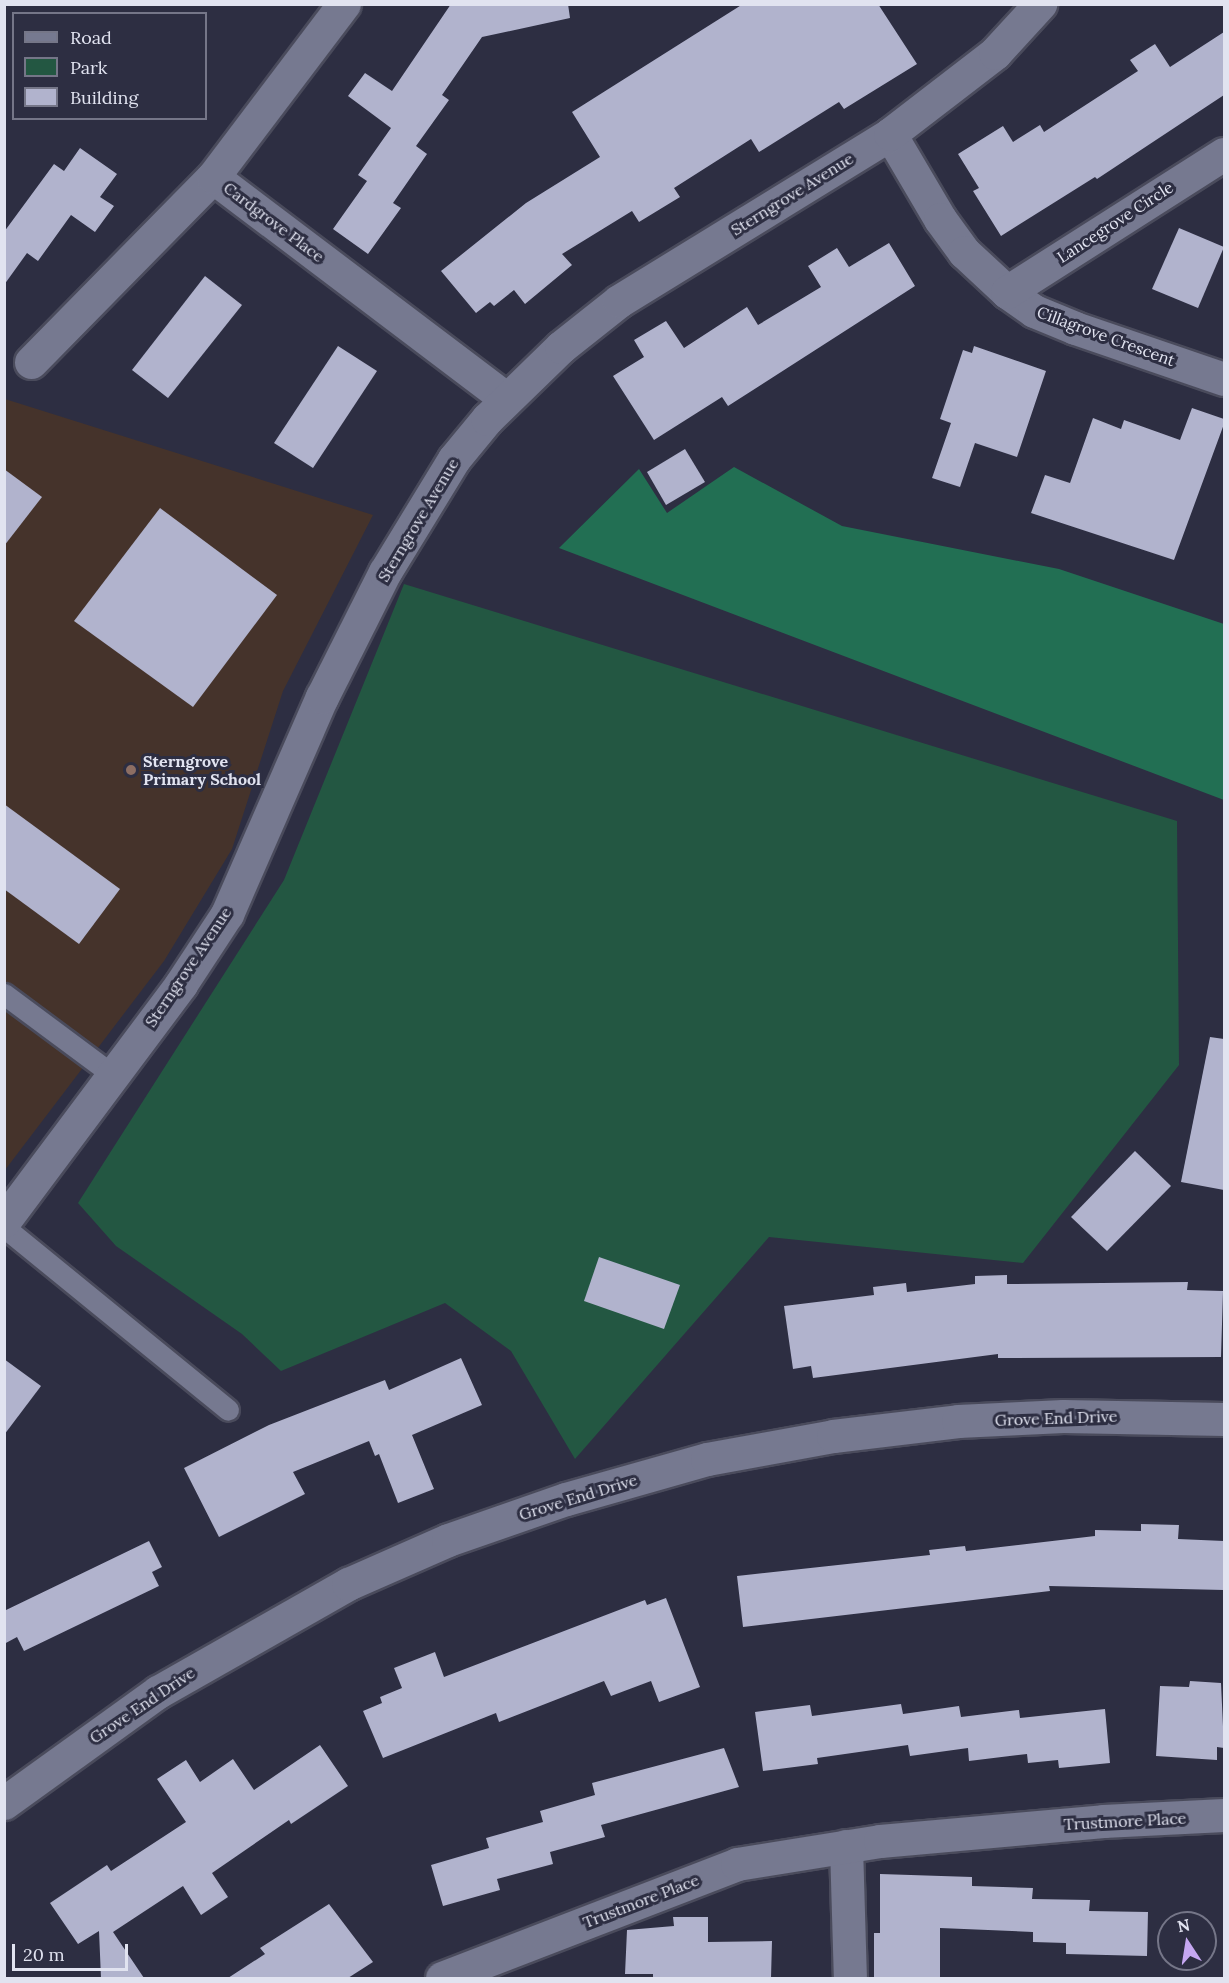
<!DOCTYPE html>
<html>
<head>
<meta charset="utf-8">
<style>
  body { margin:0 }
  #map { position:relative; width:1229px; height:1983px; overflow:hidden; background:#2d2e42; font-family:Lora,serif }
  div>[style] { position:absolute }
  .education>* { inset:0; background:#45332b }
  .green>* { inset:0; background:#235742 }
  .forest>* { inset:0; background:#226f53 }
  .building>* { inset:0; background:#b1b3cd }
  .roads { filter:drop-shadow(2px 0 #4a4b5c) drop-shadow(-2px 0 #4a4b5c) drop-shadow(0 2px #4a4b5c) drop-shadow(0 -2px #4a4b5c) }
  .service>* { height:21px; margin:-10.5px; padding:0 10.5px; transform-origin:10.5px; border-radius:10.5px; background:#767990 }
  .minor>* { height:33px; margin:-16.5px; padding:0 16.5px; transform-origin:16.5px; border-radius:16.5px; background:#767990 }
  .tertiary>* { height:33px; margin:-16.5px; padding:0 16.5px; transform-origin:16.5px; border-radius:16.5px; background:#767990 }
  .dots>* { width:16px; height:16px; translate:-50% -50%; box-sizing:border-box; border:3px solid #2d2e42; border-radius:50% }
  span { translate:-50% -50%; white-space:nowrap; text-align:center; line-height:1.15; -webkit-text-stroke:6px #2d2e42; paint-order:stroke }
  .street-label { font-size:16px; color:#e1e3f0 }
  .poi-label { font-size:16px; color:#e1e3f0; font-weight:700 }
  .left { translate:0 -50%; text-align:left }
  .frame { position:absolute; inset:0; border:6px solid #e1e3f0; pointer-events:none }
  .legend { position:absolute; left:12px; top:12px; width:195px; height:108px; box-sizing:border-box; background:#2d2e42; border:2px solid #757688; margin:0; padding:8px 10px; list-style:none; font-size:18px; color:#e1e3f0 }
  .legend li { display:flex; align-items:center; gap:12px; height:30px }
  .legend b { width:30px; border:2px solid #757688 }
  .north { position:absolute; left:1157px; top:1911px; width:60px; height:60px; box-sizing:border-box; background:#2d2e42; border:2px solid #757688; border-radius:50%; rotate:348deg; font-size:16px; font-weight:700; line-height:24px; text-align:center; color:#e1e3f0 }
  .north::after { content:''; display:block; margin:auto; width:21px; height:27px; background:#c5a7f1; clip-path:polygon(50% 0,100% 100%,50% 72%,0 100%) }
  .scale { position:absolute; left:12px; top:1944px; width:116px; height:27px; box-sizing:border-box; border:3px solid #e1e3f0; border-top:0; padding-left:8px; font-size:18px; line-height:21px; white-space:nowrap; color:#e1e3f0; -webkit-text-stroke:4px #2d2e42; paint-order:stroke }
</style>
</head>
<body>
<div id="map">
  <div class="education">
    <div style="clip-path:polygon(5px 399px,373px 515px,283px 691px,232px 849px,164px 961px,5px 1170px)"></div>
  </div>
  <div class="green">
    <div style="clip-path:polygon(404px 584px,1177px 821px,1179px 1065px,1023px 1263px,769px 1237px,575px 1459px,511px 1351px,445px 1303px,281px 1371px,242px 1334px,116px 1246px,78px 1203px,284px 880px)"></div>
  </div>
  <div class="forest">
    <div style="clip-path:polygon(734px 467px,842px 526px,1059px 569px,1224px 624px,1224px 800px,559px 548px,639px 469px,667px 513px)"></div>
  </div>
  <div class="building">
    <div style="clip-path:polygon(451px 4px,568px 4px,570px 18px,482px 37px,442px 95px,449px 100px,416px 146px,427px 154px,393px 203px,401px 208px,368px 254px,333px 229px,367px 181px,358px 175px,391px 128px,348px 96px,365px 73px,392px 91px)"></div>
    <div style="clip-path:polygon(743px 4px,878px 4px,917px 64px,844px 109px,839px 102px,759px 152px,751px 139px,674px 188px,680px 197px,639px 222px,632px 211px,562px 254px,572px 265px,525px 304px,514px 290px,494px 306px,490px 302px,476px 313px,441px 271px,526px 203px,600px 157px,572px 112px)"></div>
    <div style="clip-path:polygon(1224px 32px,1224px 95px,1097px 179px,1095px 177px,1001px 236px,973px 191px,979px 188px,958px 154px,1003px 126px,1013px 142px,1040px 125px,1044px 132px,1138px 71px,1130px 60px,1155px 44px,1170px 67px)"></div>
    <div style="clip-path:polygon(80px 148px,117px 174px,100px 197px,114px 206px,95px 232px,71px 215px,38px 261px,27px 253px,4px 285px,4px 232px,54px 164px,64px 171px)"></div>
    <div style="clip-path:polygon(1179px 228px,1224px 247px,1198px 308px,1152px 289px)"></div>
    <div style="clip-path:polygon(889px 243px,915px 286px,728px 406px,722px 397px,654px 440px,613px 376px,644px 357px,634px 340px,666px 321px,684px 348px,747px 307px,758px 325px,821px 287px,808px 266px,837px 248px,849px 267px)"></div>
    <div style="clip-path:polygon(205px 276px,242px 305px,168px 398px,132px 370px)"></div>
    <div style="clip-path:polygon(338px 346px,377px 371px,313px 468px,274px 443px)"></div>
    <div style="clip-path:polygon(974px 346px,1046px 371px,1017px 457px,975px 443px,960px 487px,932px 478px,951px 423px,940px 419px,963px 350px,972px 353px)"></div>
    <div style="clip-path:polygon(1192px 408px,1224px 419px,1224px 424px,1174px 560px,1031px 513px,1045px 475px,1070px 483px,1093px 418px,1121px 429px,1124px 420px,1180px 440px)"></div>
    <div style="clip-path:polygon(685px 449px,705px 482px,666px 505px,647px 472px)"></div>
    <div style="clip-path:polygon(4px 469px,42px 497px,4px 546px)"></div>
    <div style="clip-path:polygon(160px 508px,277px 595px,193px 707px,74px 621px)"></div>
    <div style="clip-path:polygon(4px 804px,120px 889px,79px 944px,4px 889px)"></div>
    <div style="clip-path:polygon(1210px 1037px,1224px 1039px,1224px 1190px,1181px 1182px)"></div>
    <div style="clip-path:polygon(1135px 1151px,1171px 1186px,1107px 1251px,1071px 1217px)"></div>
    <div style="clip-path:polygon(599px 1257px,680px 1285px,664px 1329px,584px 1301px)"></div>
    <div style="clip-path:polygon(1007px 1275px,1007px 1284px,1188px 1282px,1187px 1290px,1223px 1291px,1221px 1357px,998px 1358px,998px 1354px,813px 1378px,811px 1366px,793px 1369px,784px 1306px,874px 1295px,873px 1287px,906px 1283px,907px 1292px,975px 1284px,975px 1276px)"></div>
    <div style="clip-path:polygon(461px 1358px,482px 1405px,412px 1435px,434px 1489px,398px 1503px,379px 1454px,375px 1456px,369px 1441px,293px 1472px,305px 1494px,219px 1537px,184px 1468px,269px 1425px,385px 1380px,389px 1390px)"></div>
    <div style="clip-path:polygon(4px 1359px,41px 1386px,4px 1435px)"></div>
    <div style="clip-path:polygon(1141px 1524px,1179px 1525px,1178px 1539px,1224px 1541px,1224px 1590px,1049px 1586px,1050px 1591px,743px 1627px,737px 1576px,930px 1555px,929px 1550px,965px 1546px,966px 1551px,1095px 1536px,1095px 1530px,1141px 1531px)"></div>
    <div style="clip-path:polygon(149px 1541px,162px 1567px,152px 1572px,159px 1586px,24px 1651px,17px 1637px,4px 1644px,4px 1611px)"></div>
    <div style="clip-path:polygon(666px 1598px,700px 1687px,659px 1702px,651px 1681px,611px 1696px,604px 1681px,499px 1722px,496px 1713px,383px 1758px,363px 1711px,382px 1703px,380px 1697px,402px 1688px,394px 1668px,435px 1652px,444px 1677px,645px 1600px,647px 1605px)"></div>
    <div style="clip-path:polygon(1190px 1681px,1221px 1683px,1224px 1748px,1217px 1747px,1217px 1760px,1156px 1756px,1160px 1686px,1189px 1687px)"></div>
    <div style="clip-path:polygon(901px 1704px,903px 1714px,959px 1706px,961px 1717px,1019px 1710px,1020px 1718px,1105px 1709px,1110px 1763px,1059px 1768px,1058px 1760px,1028px 1763px,1027px 1754px,969px 1761px,968px 1748px,910px 1756px,908px 1745px,817px 1758px,818px 1764px,763px 1771px,755px 1712px,810px 1705px,812px 1716px)"></div>
    <div style="clip-path:polygon(320px 1745px,348px 1786px,291px 1824px,289px 1820px,212px 1873px,228px 1897px,201px 1915px,183px 1886px,113px 1932px,144px 1978px,101px 1978px,99px 1931px,78px 1944px,50px 1903px,107px 1865px,111px 1871px,186px 1822px,157px 1779px,186px 1760px,200px 1782px,233px 1759px,254px 1790px)"></div>
    <div style="clip-path:polygon(724px 1748px,739px 1787px,601px 1825px,605px 1837px,550px 1852px,553px 1864px,497px 1879px,500px 1890px,443px 1906px,431px 1865px,489px 1848px,486px 1838px,543px 1822px,540px 1811px,595px 1795px,592px 1783px)"></div>
    <div style="clip-path:polygon(880px 1874px,972px 1877px,972px 1886px,1033px 1888px,1032px 1899px,1090px 1900px,1089px 1911px,1148px 1912px,1147px 1956px,1066px 1954px,1066px 1943px,1033px 1942px,1033px 1932px,940px 1928px,940px 1978px,874px 1978px,874px 1933px,880px 1933px)"></div>
    <div style="clip-path:polygon(329px 1904px,373px 1962px,348px 1978px,228px 1978px,265px 1954px,260px 1948px)"></div>
    <div style="clip-path:polygon(673px 1917px,708px 1917px,708px 1942px,772px 1941px,771px 1978px,653px 1978px,653px 1974px,625px 1974px,627px 1930px,674px 1926px)"></div>
  </div>
  <div class="roads">
    <div class="service">
      <div style="left:4px;top:994px;width:136px;rotate:36.6deg"></div>
      <div style="left:4px;top:1227px;width:289px;rotate:39.2deg"></div>
    </div>
    <div class="minor">
      <div style="left:890px;top:134px;width:99px;rotate:59.5deg"></div>
      <div style="left:940px;top:219px;width:41px;rotate:54deg"></div>
      <div style="left:964px;top:252px;width:59px;rotate:42.9deg"></div>
      <div style="left:1007px;top:292px;width:33px;rotate:35deg"></div>
      <div style="left:1034px;top:311px;width:44px;rotate:22.5deg"></div>
      <div style="left:1075px;top:328px;width:157px;rotate:18.9deg"></div>
      <div style="left:213px;top:177px;width:368px;rotate:37.1deg"></div>
      <div style="left:1007px;top:292px;width:257px;rotate:-32.5deg"></div>
      <div style="left:31px;top:362px;width:260px;rotate:-45.5deg"></div>
      <div style="left:213px;top:177px;width:217px;rotate:-52.9deg"></div>
      <div style="left:4px;top:1221px;width:296px;rotate:-53.2deg"></div>
      <div style="left:181px;top:984px;width:84px;rotate:-56.7deg"></div>
      <div style="left:227px;top:914px;width:237px;rotate:-66.4deg"></div>
      <div style="left:322px;top:697px;width:140px;rotate:-63.3deg"></div>
      <div style="left:385px;top:572px;width:132px;rotate:-58.6deg"></div>
      <div style="left:454px;top:459px;width:52px;rotate:-50.5deg"></div>
      <div style="left:487px;top:419px;width:103px;rotate:-44.2deg"></div>
      <div style="left:561px;top:347px;width:74px;rotate:-38.4deg"></div>
      <div style="left:619px;top:301px;width:318px;rotate:-31.6deg"></div>
      <div style="left:890px;top:134px;width:133px;rotate:-37.6deg"></div>
      <div style="left:995px;top:53px;width:67px;rotate:-47.4deg"></div>
      <div style="left:846px;top:1846px;width:132px;rotate:88.3deg"></div>
      <div style="left:442px;top:1978px;width:316px;rotate:-21.1deg"></div>
      <div style="left:737px;top:1864px;width:145px;rotate:-9.1deg"></div>
      <div style="left:880px;top:1841px;width:224px;rotate:-5.1deg"></div>
      <div style="left:1103px;top:1821px;width:121px;rotate:-2.8deg"></div>
    </div>
    <div class="tertiary">
      <div style="left:4px;top:1803px;width:190px;rotate:-35.8deg"></div>
      <div style="left:158px;top:1692px;width:219px;rotate:-29.6deg"></div>
      <div style="left:348px;top:1584px;width:109px;rotate:-23.7deg"></div>
      <div style="left:448px;top:1540px;width:125px;rotate:-19.2deg"></div>
      <div style="left:566px;top:1499px;width:147px;rotate:-15.8deg"></div>
      <div style="left:707px;top:1459px;width:128px;rotate:-10.3deg"></div>
      <div style="left:833px;top:1436px;width:126px;rotate:-6.8deg"></div>
      <div style="left:958px;top:1421px;width:105px;rotate:-2.7deg"></div>
      <div style="left:1063px;top:1416px;width:161px;rotate:1.1deg"></div>
    </div>
  </div>
  <div class="dots">
    <div style="left:131px;top:770px;background:#8d6e63"></div>
  </div>
  <div class="street-label">
    <span style="left:792px;top:194px;rotate:-32deg">Sterngrove Avenue</span>
    <span style="left:274px;top:222px;rotate:37deg">Cardgrove Place</span>
    <span style="left:1115px;top:222px;rotate:-33deg">Lancegrove Circle</span>
    <span style="left:1106px;top:336px;rotate:20deg">Cillagrove Crescent</span>
    <span style="left:418px;top:520px;rotate:-59deg">Sterngrove Avenue</span>
    <span style="left:188px;top:967px;rotate:-56deg">Sterngrove Avenue</span>
    <span style="left:1056px;top:1418px;rotate:-2deg">Grove End Drive</span>
    <span style="left:578px;top:1497px;rotate:-17deg">Grove End Drive</span>
    <span style="left:142px;top:1705px;rotate:-34deg">Grove End Drive</span>
    <span style="left:1125px;top:1821px;rotate:-3deg">Trustmore Place</span>
    <span style="left:641px;top:1901px;rotate:-21deg">Trustmore Place</span>
  </div>
  <div class="poi-label">
    <span class="left" style="left:143px;top:770px">Sterngrove<br>Primary School</span>
  </div>
  <div class="frame"></div>
  <ul class="legend">
  <li><b style="height:8px;background:#767990"></b>Road</li>
  <li><b style="height:16px;background:#235742"></b>Park</li>
  <li><b style="height:16px;background:#b1b3cd"></b>Building</li>
  </ul>
  <div class="north">N</div>
  <div class="scale">20 m</div>
</div>
</body>
</html>
